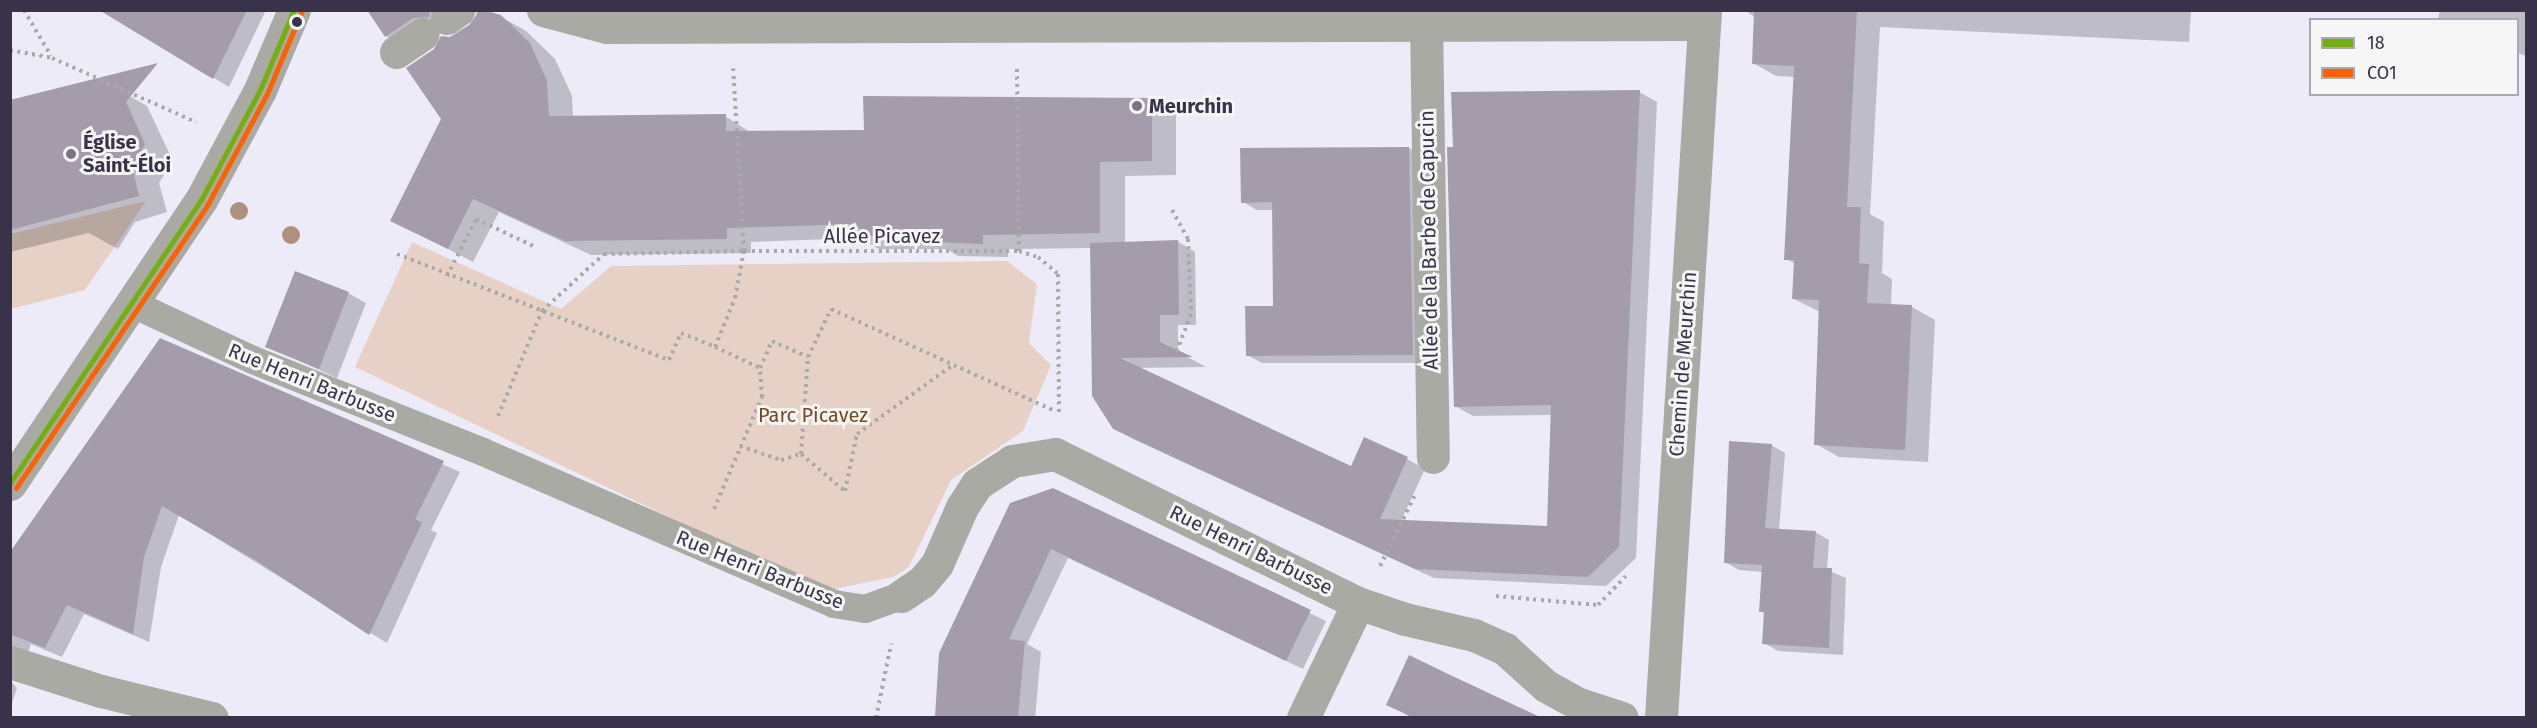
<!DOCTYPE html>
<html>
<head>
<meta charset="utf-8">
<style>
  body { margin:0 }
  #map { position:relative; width:2537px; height:728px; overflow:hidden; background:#eeebf8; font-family:"Fira Sans",sans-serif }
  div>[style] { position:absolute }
  .green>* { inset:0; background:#e7d1c7 }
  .shadow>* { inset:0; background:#0003 }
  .building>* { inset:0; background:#a49cab }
  .path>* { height:4px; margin-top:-2px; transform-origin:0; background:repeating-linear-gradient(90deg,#a9aaa7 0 3px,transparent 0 7.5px) }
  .service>* { height:28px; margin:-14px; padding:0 14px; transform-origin:14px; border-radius:14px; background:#a9aaa3 }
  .pedestrian>* { height:33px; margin:-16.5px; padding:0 16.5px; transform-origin:16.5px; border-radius:16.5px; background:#a9aaa3 }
  .minor>* { height:33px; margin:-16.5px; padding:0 16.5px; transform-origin:16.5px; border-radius:16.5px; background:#a9aaa3 }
  .bus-1>* { height:4.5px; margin:-2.25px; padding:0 2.25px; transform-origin:2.25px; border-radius:2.25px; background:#73b00f }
  .bus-2>* { height:4.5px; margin:-2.25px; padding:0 2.25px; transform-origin:2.25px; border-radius:2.25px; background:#ff6000 }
  .trees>* { width:18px; height:18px; margin:-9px; border-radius:50%; background:#af917f }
  .dots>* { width:16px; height:16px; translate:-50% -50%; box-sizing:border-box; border:3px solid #f6f6f6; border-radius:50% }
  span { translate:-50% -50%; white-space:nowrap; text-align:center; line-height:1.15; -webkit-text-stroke:6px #f6f6f6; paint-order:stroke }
  .poi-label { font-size:20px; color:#39324b; font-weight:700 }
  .left { translate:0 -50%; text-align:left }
  .street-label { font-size:20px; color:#39324b }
  .park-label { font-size:20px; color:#7b471c }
  .frame { position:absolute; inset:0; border:12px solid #39324b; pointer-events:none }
  .legend { position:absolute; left:2309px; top:18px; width:210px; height:78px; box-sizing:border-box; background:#f6f6f6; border:2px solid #aaa8b2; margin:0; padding:8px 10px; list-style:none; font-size:18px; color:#39324b }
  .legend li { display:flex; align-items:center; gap:12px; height:30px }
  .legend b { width:30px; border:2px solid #aaa8b2 }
</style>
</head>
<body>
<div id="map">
  <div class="green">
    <div style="clip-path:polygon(146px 201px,85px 290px,11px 309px,11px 234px)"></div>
    <div style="clip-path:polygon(412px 242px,561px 309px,611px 266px,1007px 261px,1037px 284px,1029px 343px,1051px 365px,1023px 431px,951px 480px,909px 567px,893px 577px,824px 591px,355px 367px)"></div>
  </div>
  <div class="shadow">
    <div style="clip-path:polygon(144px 10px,266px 10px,229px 87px,138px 32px)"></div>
    <div style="clip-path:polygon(369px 10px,475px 10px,463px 19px,457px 32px,442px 33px,414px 52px,386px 36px)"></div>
    <div style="clip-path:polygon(476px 10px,489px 10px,526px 31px,555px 59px,572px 96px,573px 117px,725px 116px,750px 132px,865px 131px,1151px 99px,1176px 114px,1176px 175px,1125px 176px,1125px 243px,1177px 241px,1195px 252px,1196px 325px,1178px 325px,1178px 352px,1206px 367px,1137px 368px,1351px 468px,1407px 459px,1425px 469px,1401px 521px,1548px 528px,1552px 415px,1473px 416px,1455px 406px,1454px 148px,1639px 92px,1657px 102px,1636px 558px,1606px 586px,1434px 578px,1133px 439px,1114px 428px,1092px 248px,1008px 249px,1008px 257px,958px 256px,947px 249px,879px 249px,859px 238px,751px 242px,751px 253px,591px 255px,499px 212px,473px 262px,392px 220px,443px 119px,450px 38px,470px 26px,477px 18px)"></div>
    <div style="clip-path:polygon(1744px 10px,2191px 10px,2189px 42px,1880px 27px,1870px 214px,1884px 222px,1882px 273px,1892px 279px,1891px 306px,1912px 307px,1935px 320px,1928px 462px,1839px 457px,1816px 444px,1820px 312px,1794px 299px,1796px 264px,1786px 259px,1795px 77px,1776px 76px,1753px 63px,1755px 17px)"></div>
    <div style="clip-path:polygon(2440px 10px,2526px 10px,2526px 56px,2518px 53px,2518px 20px,2438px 20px)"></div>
    <div style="clip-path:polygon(121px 91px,147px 106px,173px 161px,159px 183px,167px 212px,135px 222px,118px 249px,89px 233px,10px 252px,10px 102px)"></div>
    <div style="clip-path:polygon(1409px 148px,1424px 157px,1427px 363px,1262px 363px,1247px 355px,1274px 308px,1273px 210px,1257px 210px,1243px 202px)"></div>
    <div style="clip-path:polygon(348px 293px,366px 303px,337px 378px,267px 346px)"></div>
    <div style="clip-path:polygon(160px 340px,460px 472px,431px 530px,437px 533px,387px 643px,179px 515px,161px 567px,149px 642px,84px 614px,62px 657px,31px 644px,28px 653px,10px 663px,10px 554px)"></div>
    <div style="clip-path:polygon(1771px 445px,1785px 453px,1779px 530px,1815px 532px,1829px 540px,1827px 570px,1846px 578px,1843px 655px,1778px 651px,1764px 643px,1765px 614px,1760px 611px,1763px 572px,1739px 570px,1725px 562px)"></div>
    <div style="clip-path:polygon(1053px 489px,1326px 621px,1303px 669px,1068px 558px,1027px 644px,1041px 652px,1035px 718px,936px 718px,940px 654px)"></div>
    <div style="clip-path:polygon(1409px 657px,1540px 718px,1412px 718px,1388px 704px)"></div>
    <div style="clip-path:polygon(10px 680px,17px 688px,10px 709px)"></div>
  </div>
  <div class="building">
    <div style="clip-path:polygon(99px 10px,247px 10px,213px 79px)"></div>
    <div style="clip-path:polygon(367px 10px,430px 10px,429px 17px,413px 18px,385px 37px)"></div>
    <div style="clip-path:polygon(480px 10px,501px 15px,530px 43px,547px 81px,549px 116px,726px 114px,726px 131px,864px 130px,863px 96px,1152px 98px,1152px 161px,1100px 162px,1100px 233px,983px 235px,983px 244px,932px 242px,932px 236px,853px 236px,853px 224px,727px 228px,727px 239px,565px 241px,473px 199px,448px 249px,390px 221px,441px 119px,406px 68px,434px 49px,441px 36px,450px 37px,469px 25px)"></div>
    <div style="clip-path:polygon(1754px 10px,1857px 10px,1847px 207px,1861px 207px,1859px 263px,1869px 264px,1867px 303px,1912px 305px,1905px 450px,1814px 445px,1819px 300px,1792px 299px,1794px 260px,1784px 260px,1794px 66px,1752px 64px)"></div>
    <div style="clip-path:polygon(158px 63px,126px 102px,145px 144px,132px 166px,139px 196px,10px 230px,10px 100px)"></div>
    <div style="clip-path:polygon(1640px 90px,1619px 547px,1588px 577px,1415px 569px,1113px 429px,1092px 396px,1090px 243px,1178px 240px,1179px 315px,1160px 315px,1160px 342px,1193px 357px,1120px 358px,1351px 466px,1364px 437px,1408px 457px,1380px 519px,1547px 526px,1551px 405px,1454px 407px,1447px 147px,1453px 147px,1451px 92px)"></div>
    <div style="clip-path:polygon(1409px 147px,1413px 355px,1246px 356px,1245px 306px,1273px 306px,1272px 202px,1241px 203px,1240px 148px)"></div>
    <div style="clip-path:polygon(295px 271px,349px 292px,319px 369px,265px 347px)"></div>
    <div style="clip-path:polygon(160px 338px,444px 461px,415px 519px,422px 523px,369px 635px,257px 561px,162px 506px,144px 557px,133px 634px,67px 605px,45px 648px,10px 634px,10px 552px)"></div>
    <div style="clip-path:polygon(1729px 441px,1772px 444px,1765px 528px,1816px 531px,1813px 568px,1832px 568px,1829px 648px,1762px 644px,1764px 612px,1759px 612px,1762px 565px,1724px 563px)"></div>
    <div style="clip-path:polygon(1053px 488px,1311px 610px,1286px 661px,1051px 549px,1009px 639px,1025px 641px,1018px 717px,935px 717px,939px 653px,1010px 503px)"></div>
    <div style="clip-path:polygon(1409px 655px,1446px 673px,1540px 717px,1412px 717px,1386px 705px)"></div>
  </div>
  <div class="path">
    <div style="left:24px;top:10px;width:53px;rotate:59.6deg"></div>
    <div style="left:10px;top:50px;width:43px;rotate:10.8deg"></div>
    <div style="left:52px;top:58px;width:158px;rotate:24deg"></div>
    <div style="left:1017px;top:69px;width:182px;rotate:89.4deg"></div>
    <div style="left:1172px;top:210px;width:33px;rotate:61deg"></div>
    <div style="left:1188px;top:239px;width:75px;rotate:87.7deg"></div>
    <div style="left:1191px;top:314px;width:45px;rotate:110.9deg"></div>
    <div style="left:397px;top:254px;width:292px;rotate:21.3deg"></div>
    <div style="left:669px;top:360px;width:30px;rotate:-66deg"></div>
    <div style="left:681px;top:333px;width:37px;rotate:22deg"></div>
    <div style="left:715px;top:347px;width:53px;rotate:-67.8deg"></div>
    <div style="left:735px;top:298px;width:48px;rotate:-79.2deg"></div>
    <div style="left:744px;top:251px;width:183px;rotate:-93.4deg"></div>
    <div style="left:447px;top:276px;width:64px;rotate:-63deg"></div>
    <div style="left:476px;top:219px;width:63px;rotate:25.3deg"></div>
    <div style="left:715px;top:347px;width:50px;rotate:25deg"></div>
    <div style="left:498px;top:416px;width:114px;rotate:-67.3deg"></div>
    <div style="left:542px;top:311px;width:84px;rotate:-42.6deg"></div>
    <div style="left:604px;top:254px;width:140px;rotate:-1.2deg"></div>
    <div style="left:744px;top:251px;width:275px"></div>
    <div style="left:1019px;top:251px;width:20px;rotate:18deg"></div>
    <div style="left:1038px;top:257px;width:26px;rotate:40deg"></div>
    <div style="left:1058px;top:274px;width:138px;rotate:89.6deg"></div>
    <div style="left:740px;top:446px;width:43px;rotate:18.9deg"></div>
    <div style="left:781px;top:460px;width:21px;rotate:-17deg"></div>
    <div style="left:801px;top:454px;width:57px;rotate:40.1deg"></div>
    <div style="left:845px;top:491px;width:58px;rotate:-78.1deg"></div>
    <div style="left:857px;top:434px;width:118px;rotate:-35.7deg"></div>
    <div style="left:801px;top:454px;width:97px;rotate:-85.9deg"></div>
    <div style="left:714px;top:509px;width:122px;rotate:-66.8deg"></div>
    <div style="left:762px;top:397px;width:29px;rotate:-94deg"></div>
    <div style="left:760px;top:368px;width:30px;rotate:-66deg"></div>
    <div style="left:772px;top:341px;width:39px;rotate:24deg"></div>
    <div style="left:808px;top:357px;width:53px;rotate:-64.4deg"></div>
    <div style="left:831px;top:309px;width:244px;rotate:24.5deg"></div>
    <div style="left:1380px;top:566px;width:79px;rotate:-63.8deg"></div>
    <div style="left:1496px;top:596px;width:102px;rotate:5deg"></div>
    <div style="left:1598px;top:605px;width:40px;rotate:-46deg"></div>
    <div style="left:876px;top:718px;width:76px;rotate:-78.5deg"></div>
  </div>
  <div class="service">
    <div style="left:133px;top:304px;width:132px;rotate:25deg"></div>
    <div style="left:253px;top:360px;width:248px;rotate:21.8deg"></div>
    <div style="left:483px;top:452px;width:382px;rotate:23.4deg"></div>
    <div style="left:834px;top:604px;width:31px;rotate:9deg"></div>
    <div style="left:865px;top:609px;width:38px;rotate:-20deg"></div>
  </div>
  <div class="pedestrian">
    <div style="left:543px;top:10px;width:66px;rotate:14.9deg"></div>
    <div style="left:447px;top:18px;width:14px;rotate:-36deg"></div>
    <div style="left:396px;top:52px;width:32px;rotate:-34deg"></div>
  </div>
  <div class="minor">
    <div style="left:1426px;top:23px;width:434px;rotate:89.1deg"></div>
    <div style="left:607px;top:27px;width:1097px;rotate:-0.16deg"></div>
    <div style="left:10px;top:484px;width:342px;rotate:-56.1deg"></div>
    <div style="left:201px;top:200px;width:125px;rotate:-61.8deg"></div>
    <div style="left:260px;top:90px;width:87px;rotate:-67deg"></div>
    <div style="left:901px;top:596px;width:25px;rotate:-34deg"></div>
    <div style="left:922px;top:582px;width:23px;rotate:-50deg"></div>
    <div style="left:937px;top:564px;width:62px;rotate:-66.3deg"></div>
    <div style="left:962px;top:507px;width:27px;rotate:-57deg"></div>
    <div style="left:977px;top:484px;width:42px;rotate:-33.3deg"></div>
    <div style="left:1012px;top:461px;width:44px;rotate:-9.2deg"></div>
    <div style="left:1055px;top:454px;width:338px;rotate:26.2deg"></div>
    <div style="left:1358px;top:603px;width:50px;rotate:18.8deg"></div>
    <div style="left:1405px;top:619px;width:71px;rotate:13.1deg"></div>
    <div style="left:1474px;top:635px;width:34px;rotate:24deg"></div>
    <div style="left:1505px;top:649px;width:55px;rotate:42.1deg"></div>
    <div style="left:1546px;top:686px;width:38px;rotate:29deg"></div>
    <div style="left:1579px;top:704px;width:45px;rotate:18deg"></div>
    <div style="left:10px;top:662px;width:96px;rotate:17.7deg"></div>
    <div style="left:101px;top:691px;width:114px;rotate:13.7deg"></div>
    <div style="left:1303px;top:718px;width:127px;rotate:-64.4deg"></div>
    <div style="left:1661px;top:718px;width:709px;rotate:-86.44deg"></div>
  </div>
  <div class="bus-1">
    <div style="left:10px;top:483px;width:341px;rotate:-56deg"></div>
    <div style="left:201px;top:200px;width:125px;rotate:-61.8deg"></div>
    <div style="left:260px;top:90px;width:87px;rotate:-67deg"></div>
  </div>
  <div class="bus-2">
    <div style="left:16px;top:488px;width:343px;rotate:-55.9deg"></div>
    <div style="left:208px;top:204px;width:125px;rotate:-61.8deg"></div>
    <div style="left:267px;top:94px;width:88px;rotate:-67.2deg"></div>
  </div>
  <div class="trees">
    <div style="left:239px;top:211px"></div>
    <div style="left:291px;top:235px"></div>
  </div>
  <div class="dots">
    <div style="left:297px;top:22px;background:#39324b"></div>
    <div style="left:1137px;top:106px;background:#787388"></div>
    <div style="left:71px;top:154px;background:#787388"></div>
  </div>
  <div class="poi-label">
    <span class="left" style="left:1149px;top:106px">Meurchin</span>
    <span class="left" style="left:83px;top:154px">Église<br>Saint-Éloi</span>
  </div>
  <div class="street-label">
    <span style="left:882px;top:236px">Allée Picavez</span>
    <span style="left:1429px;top:240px;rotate:-91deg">Allée de la Barbe de Capucin</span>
    <span style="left:1683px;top:364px;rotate:-86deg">Chemin de Meurchin</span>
    <span style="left:312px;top:383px;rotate:22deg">Rue Henri Barbusse</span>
    <span style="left:1251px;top:550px;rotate:26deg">Rue Henri Barbusse</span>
    <span style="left:760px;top:570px;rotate:22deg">Rue Henri Barbusse</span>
  </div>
  <div class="park-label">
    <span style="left:813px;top:415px">Parc Picavez</span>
  </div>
  <div class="frame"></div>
  <ul class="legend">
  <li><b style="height:8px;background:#73b00f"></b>18</li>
  <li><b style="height:8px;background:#ff6000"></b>CO1</li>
  </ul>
</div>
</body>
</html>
